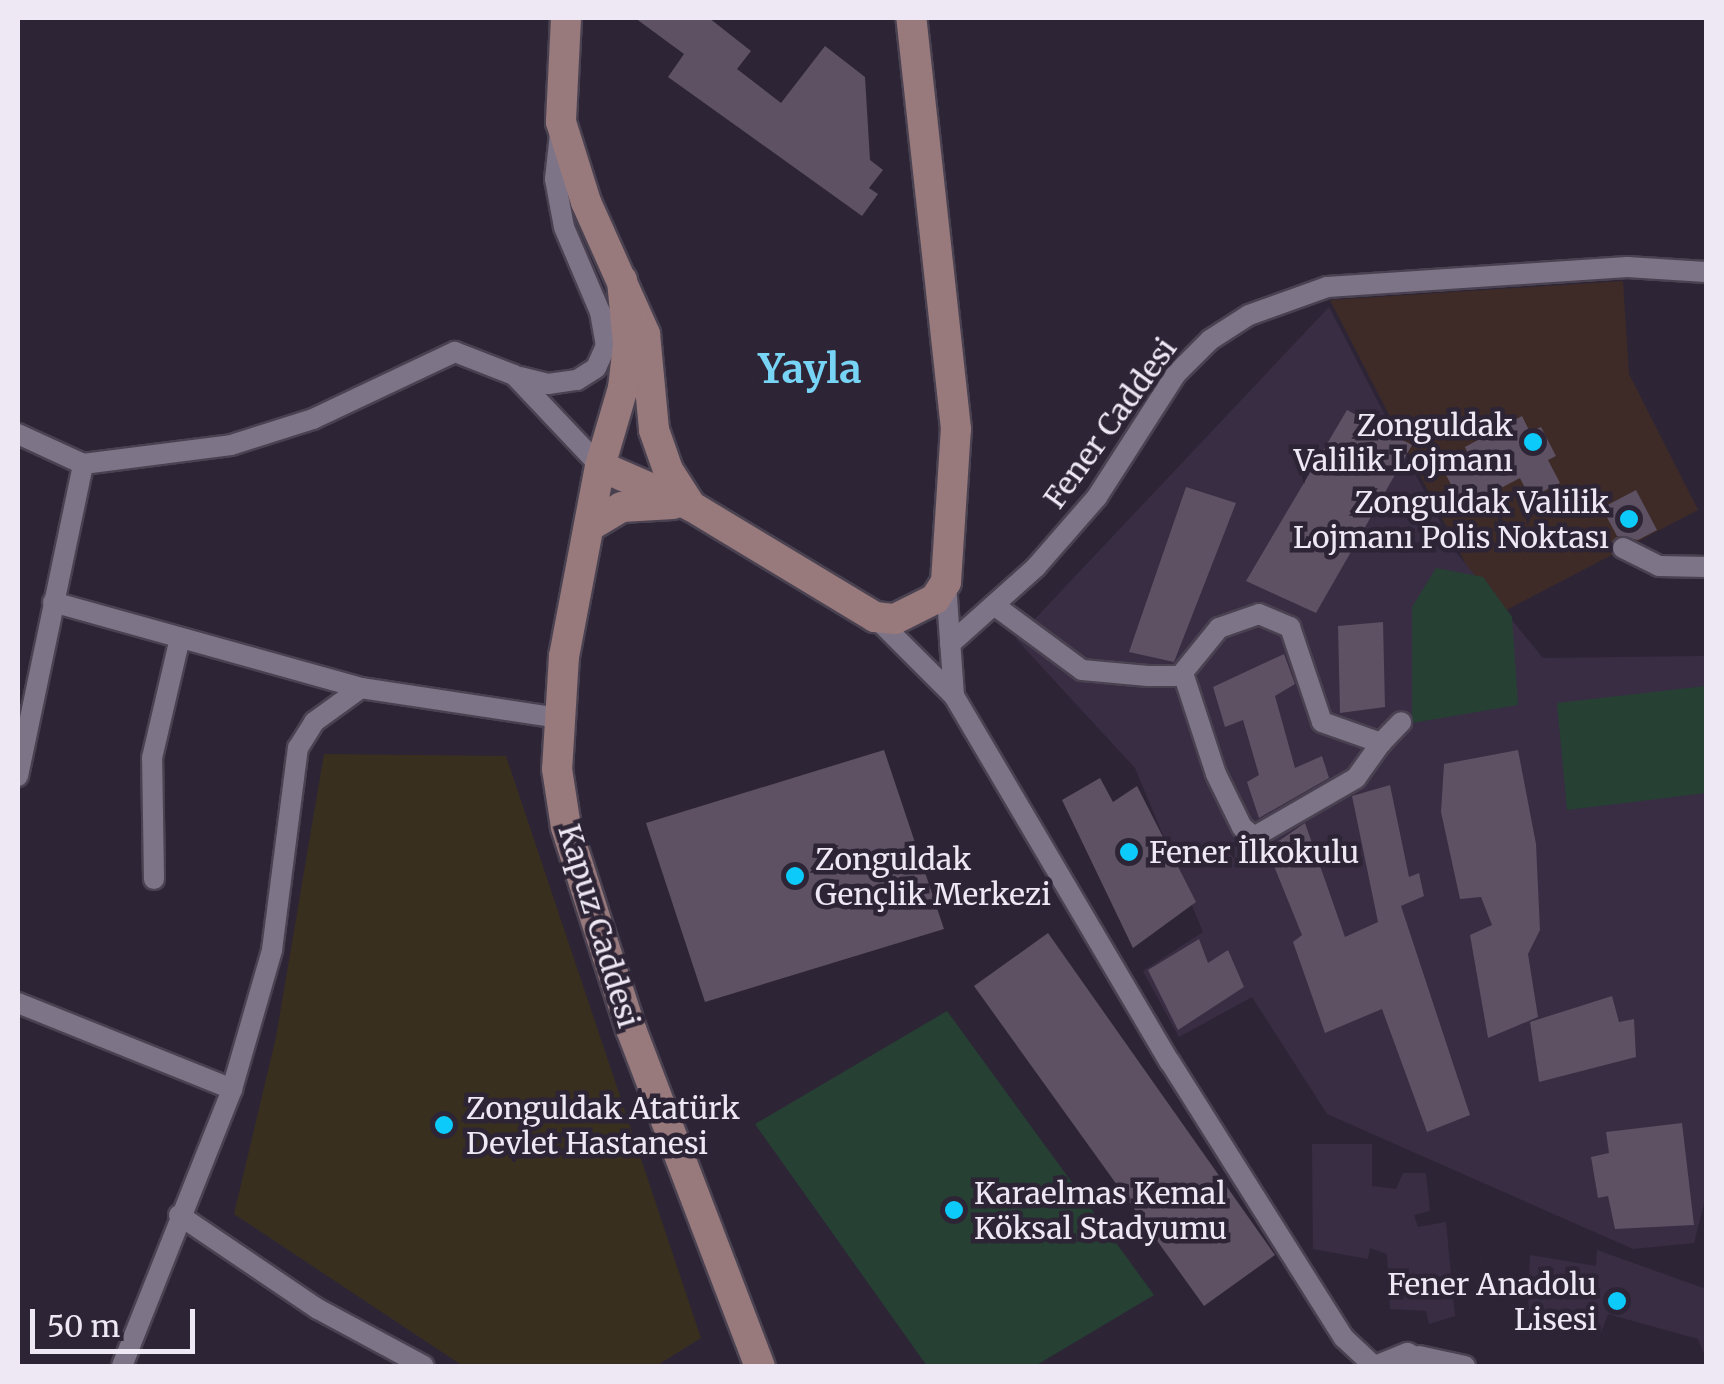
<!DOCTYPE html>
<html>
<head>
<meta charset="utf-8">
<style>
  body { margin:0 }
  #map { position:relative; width:1724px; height:1384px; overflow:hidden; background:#2d2536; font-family:Merriweather,serif }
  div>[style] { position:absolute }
  .commercial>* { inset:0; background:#3e2b27 }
  .built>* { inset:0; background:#392d44 }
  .medical>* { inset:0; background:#392f1f }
  .green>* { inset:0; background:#264134 }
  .building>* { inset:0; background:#5d5163 }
  .roads { filter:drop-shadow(2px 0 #4a4251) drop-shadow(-2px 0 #4a4251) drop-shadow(0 2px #4a4251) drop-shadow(0 -2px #4a4251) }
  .street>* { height:20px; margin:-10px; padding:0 10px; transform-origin:10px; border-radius:10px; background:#7e7488 }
  .secondary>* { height:30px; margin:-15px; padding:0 15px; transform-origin:15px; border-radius:15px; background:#98797c }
  .dots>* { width:28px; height:28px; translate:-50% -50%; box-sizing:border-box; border:5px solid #2d2536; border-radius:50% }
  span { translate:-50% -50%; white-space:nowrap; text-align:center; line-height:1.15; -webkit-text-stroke:9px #2d2536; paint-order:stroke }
  .street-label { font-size:30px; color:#eee8f4 }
  .poi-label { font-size:30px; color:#eee8f4 }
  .right { translate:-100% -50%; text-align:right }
  .left { translate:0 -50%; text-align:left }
  .district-label { font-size:40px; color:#77d4f5; font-weight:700 }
  .frame { position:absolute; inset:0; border:20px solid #eee8f4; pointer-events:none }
  .scale { position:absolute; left:30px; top:1309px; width:165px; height:45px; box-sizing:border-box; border:5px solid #eee8f4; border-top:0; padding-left:12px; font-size:30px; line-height:35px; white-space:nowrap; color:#eee8f4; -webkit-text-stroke:8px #2d2536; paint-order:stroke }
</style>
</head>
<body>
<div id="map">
  <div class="commercial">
    <div style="clip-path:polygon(1623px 281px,1629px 374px,1698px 510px,1493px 617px,1330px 300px)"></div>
  </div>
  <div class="built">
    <div style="clip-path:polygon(1329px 307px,1455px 551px,1543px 658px,1706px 656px,1706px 1195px,1694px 1243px,1633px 1249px,1327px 1114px,1252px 997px,1179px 1037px,1143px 971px,1203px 932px,1135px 768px,1016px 639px)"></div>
    <div style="clip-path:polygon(1312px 1144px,1372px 1144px,1372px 1186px,1396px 1189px,1403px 1173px,1426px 1173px,1430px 1211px,1414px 1215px,1418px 1227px,1446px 1222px,1455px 1316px,1429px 1324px,1426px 1311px,1390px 1309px,1387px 1254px,1370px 1248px,1368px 1259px,1313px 1249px)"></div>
    <div style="clip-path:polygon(1597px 1250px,1706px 1289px,1706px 1359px,1698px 1339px,1608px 1314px,1600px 1335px,1528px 1314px,1530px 1255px,1596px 1266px)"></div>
  </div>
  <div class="medical">
    <div style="clip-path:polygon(324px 754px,506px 756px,701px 1338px,656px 1366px,463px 1366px,234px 1214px,276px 1037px)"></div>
  </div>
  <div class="green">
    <div style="clip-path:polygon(1436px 568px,1483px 577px,1512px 617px,1518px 705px,1412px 723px,1412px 607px)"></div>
    <div style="clip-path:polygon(1706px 686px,1706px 793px,1567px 810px,1557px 703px)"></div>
    <div style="clip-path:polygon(947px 1011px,1154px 1295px,1035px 1366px,927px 1366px,755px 1124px)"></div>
  </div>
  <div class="building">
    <div style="clip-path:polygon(635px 18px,709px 18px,751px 51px,737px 69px,781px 103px,825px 46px,865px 77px,870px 160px,883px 170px,869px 188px,878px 194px,862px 216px,668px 77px,684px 54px)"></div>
    <div style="clip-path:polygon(1347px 410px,1412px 445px,1316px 613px,1246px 581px)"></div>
    <div style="clip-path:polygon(1522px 416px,1530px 432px,1541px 427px,1556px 456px,1548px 460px,1560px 483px,1530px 498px,1520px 478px,1463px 508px,1444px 471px,1470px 458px,1465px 447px)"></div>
    <div style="clip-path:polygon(1186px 487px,1236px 503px,1174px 662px,1129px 652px)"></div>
    <div style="clip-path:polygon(1636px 490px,1657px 530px,1638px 540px,1617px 536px,1602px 508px)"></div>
    <div style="clip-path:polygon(1383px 622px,1385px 707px,1340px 713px,1338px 626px)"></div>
    <div style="clip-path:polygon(1284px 654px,1295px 684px,1275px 696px,1295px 768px,1322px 756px,1329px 778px,1259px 818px,1247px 782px,1259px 775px,1243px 720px,1225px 727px,1213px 687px)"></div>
    <div style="clip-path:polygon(884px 750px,944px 929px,705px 1002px,646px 823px)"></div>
    <div style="clip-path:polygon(1518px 750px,1536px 844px,1540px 930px,1528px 954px,1538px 1017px,1488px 1038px,1470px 935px,1492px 925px,1481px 897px,1460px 899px,1441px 812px,1444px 764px)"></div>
    <div style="clip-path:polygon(1100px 778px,1113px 802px,1137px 786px,1196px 902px,1133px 948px,1062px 800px)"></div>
    <div style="clip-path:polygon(1390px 785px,1409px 877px,1419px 873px,1424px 896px,1401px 906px,1470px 1115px,1427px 1132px,1382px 1009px,1325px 1033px,1293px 942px,1302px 935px,1267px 849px,1305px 823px,1345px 937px,1378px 922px,1352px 796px)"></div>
    <div style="clip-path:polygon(1048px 933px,1275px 1255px,1204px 1306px,974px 986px)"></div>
    <div style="clip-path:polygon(1199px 939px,1208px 963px,1228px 950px,1244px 987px,1178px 1030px,1148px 970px)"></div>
    <div style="clip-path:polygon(1612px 996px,1619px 1022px,1634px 1019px,1636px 1057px,1539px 1082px,1530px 1022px)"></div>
    <div style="clip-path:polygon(1682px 1123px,1694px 1225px,1615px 1229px,1608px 1196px,1598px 1198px,1591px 1157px,1609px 1153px,1606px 1132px)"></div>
  </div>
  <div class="roads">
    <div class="street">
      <div style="left:520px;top:377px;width:29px;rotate:14deg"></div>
      <div style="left:548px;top:384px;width:29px;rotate:-8deg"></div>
      <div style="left:577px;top:380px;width:22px;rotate:-32deg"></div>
      <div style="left:596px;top:368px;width:24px;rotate:-66deg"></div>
      <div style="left:606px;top:346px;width:35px;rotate:-100deg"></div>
      <div style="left:600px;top:312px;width:92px;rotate:-113deg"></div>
      <div style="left:564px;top:227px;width:49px;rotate:-100.6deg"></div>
      <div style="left:555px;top:179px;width:45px;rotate:-83.7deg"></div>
      <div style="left:18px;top:434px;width:72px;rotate:24.8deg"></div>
      <div style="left:83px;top:464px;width:149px;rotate:-7.3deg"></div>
      <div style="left:231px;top:445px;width:86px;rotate:-17.6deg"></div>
      <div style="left:313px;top:419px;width:157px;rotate:-25.3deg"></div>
      <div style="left:455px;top:352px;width:63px;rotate:21.3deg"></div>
      <div style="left:514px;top:375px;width:125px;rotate:46.6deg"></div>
      <div style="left:1623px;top:548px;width:40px;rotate:26.6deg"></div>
      <div style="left:1659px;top:566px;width:47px;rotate:1.2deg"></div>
      <div style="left:946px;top:584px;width:112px;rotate:85.9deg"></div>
      <div style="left:53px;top:602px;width:320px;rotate:15.6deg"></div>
      <div style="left:994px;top:605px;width:109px;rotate:36.5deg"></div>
      <div style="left:1082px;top:670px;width:66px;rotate:5.2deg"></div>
      <div style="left:1148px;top:676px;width:32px"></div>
      <div style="left:1180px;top:676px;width:62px;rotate:-50.9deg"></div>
      <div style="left:1219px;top:628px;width:42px;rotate:-19.3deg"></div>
      <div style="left:1259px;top:614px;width:34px;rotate:23deg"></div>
      <div style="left:1290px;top:627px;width:100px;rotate:71.4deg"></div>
      <div style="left:1322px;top:722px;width:63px;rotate:19.6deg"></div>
      <div style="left:1381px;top:743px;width:29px;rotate:-46deg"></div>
      <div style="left:875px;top:617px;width:112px;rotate:45deg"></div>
      <div style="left:954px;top:696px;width:425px;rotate:59.5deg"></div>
      <div style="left:1170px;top:1062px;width:326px;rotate:57.8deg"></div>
      <div style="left:1344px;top:1338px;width:41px;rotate:43deg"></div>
      <div style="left:950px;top:644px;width:115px;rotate:-41.8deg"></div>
      <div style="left:1036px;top:567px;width:93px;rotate:-48.9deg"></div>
      <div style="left:1097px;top:497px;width:146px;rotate:-57.3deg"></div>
      <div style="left:1176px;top:374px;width:48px;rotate:-45deg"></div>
      <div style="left:1210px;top:340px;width:46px;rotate:-32.7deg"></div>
      <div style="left:1249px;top:315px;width:83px;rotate:-19.7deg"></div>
      <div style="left:1327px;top:287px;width:301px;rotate:-3.8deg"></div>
      <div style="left:1627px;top:267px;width:79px;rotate:3.6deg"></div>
      <div style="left:1183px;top:673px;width:106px;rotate:71.9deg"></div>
      <div style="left:1216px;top:774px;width:59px;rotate:63.9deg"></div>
      <div style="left:1242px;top:827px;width:16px;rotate:40deg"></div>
      <div style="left:1254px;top:837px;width:118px;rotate:-30deg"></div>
      <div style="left:1356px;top:778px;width:43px;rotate:-54.5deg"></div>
      <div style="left:18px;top:776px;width:319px;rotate:-78.2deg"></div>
      <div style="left:154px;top:879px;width:121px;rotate:-90.9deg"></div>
      <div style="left:152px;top:758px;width:123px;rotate:-76.9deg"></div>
      <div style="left:18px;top:1003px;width:231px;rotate:21.9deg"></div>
      <div style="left:179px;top:1215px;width:168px;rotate:34.1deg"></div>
      <div style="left:318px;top:1309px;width:120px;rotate:28.3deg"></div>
      <div style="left:1419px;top:1356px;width:47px;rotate:12.3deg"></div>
      <div style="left:122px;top:1366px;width:298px;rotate:-68.3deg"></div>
      <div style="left:232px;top:1089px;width:145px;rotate:-73.9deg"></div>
      <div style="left:272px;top:950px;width:204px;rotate:-82.7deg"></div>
      <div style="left:298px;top:748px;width:31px;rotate:-58deg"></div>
      <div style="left:314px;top:722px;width:58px;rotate:-35.9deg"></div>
      <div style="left:361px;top:688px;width:201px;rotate:8.6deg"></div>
      <div style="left:1375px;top:1366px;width:35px;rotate:-22deg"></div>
      <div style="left:1408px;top:1353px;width:25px;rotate:32deg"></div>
    </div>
    <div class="secondary">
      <div style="left:566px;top:18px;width:104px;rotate:92.8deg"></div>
      <div style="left:561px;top:122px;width:84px;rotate:72.6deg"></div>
      <div style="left:586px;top:202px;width:145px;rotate:65.9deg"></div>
      <div style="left:645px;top:334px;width:96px;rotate:84.6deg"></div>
      <div style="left:654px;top:430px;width:42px;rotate:70.7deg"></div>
      <div style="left:668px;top:470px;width:43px;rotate:57.4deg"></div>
      <div style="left:622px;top:280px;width:65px;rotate:84.7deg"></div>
      <div style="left:628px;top:345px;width:43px;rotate:96.6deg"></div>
      <div style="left:623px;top:388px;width:81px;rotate:106.4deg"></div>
      <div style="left:600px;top:466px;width:193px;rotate:100.7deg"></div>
      <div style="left:564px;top:656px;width:113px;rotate:93.5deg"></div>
      <div style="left:557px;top:769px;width:59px;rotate:81.2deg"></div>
      <div style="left:566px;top:827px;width:212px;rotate:72.2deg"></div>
      <div style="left:631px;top:1029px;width:361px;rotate:69.1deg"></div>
      <div style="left:600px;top:466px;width:99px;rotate:23.7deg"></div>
      <div style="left:691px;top:506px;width:215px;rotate:31.1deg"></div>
      <div style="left:875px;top:617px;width:20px;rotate:6deg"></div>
      <div style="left:895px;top:619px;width:45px;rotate:-26.6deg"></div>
      <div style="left:935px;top:599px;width:20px;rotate:-57deg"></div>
      <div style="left:946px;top:582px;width:153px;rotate:-86.3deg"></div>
      <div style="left:956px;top:429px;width:413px;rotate:-96.2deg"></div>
      <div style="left:590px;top:526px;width:37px;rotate:-31deg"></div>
      <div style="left:622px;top:507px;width:51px;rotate:-3.4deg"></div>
    </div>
  </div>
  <div class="dots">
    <div style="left:1533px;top:442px;background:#0ccafa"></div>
    <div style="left:1629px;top:519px;background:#0ccafa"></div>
    <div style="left:1129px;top:852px;background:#0ccafa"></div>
    <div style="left:795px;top:876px;background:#0ccafa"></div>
    <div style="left:444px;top:1125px;background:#0ccafa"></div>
    <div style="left:954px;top:1210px;background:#0ccafa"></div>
    <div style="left:1617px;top:1301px;background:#0ccafa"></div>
  </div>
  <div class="street-label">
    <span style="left:1110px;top:423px;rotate:-54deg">Fener Caddesi</span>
    <span style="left:599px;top:926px;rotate:73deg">Kapuz Caddesi</span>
  </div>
  <div class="poi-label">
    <span class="right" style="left:1513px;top:442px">Zonguldak<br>Valilik Lojmanı</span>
    <span class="right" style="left:1609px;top:519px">Zonguldak Valilik<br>Lojmanı Polis Noktası</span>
    <span class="left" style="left:1149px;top:852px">Fener İlkokulu</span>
    <span class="left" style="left:815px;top:876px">Zonguldak<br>Gençlik Merkezi</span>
    <span class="left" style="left:466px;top:1125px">Zonguldak Atatürk<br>Devlet Hastanesi</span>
    <span class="left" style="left:974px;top:1210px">Karaelmas Kemal<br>Köksal Stadyumu</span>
    <span class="right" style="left:1597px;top:1301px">Fener Anadolu<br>Lisesi</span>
  </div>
  <div class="district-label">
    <span style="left:810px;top:369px">Yayla</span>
  </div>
  <div class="frame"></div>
  <div class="scale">50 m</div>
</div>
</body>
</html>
